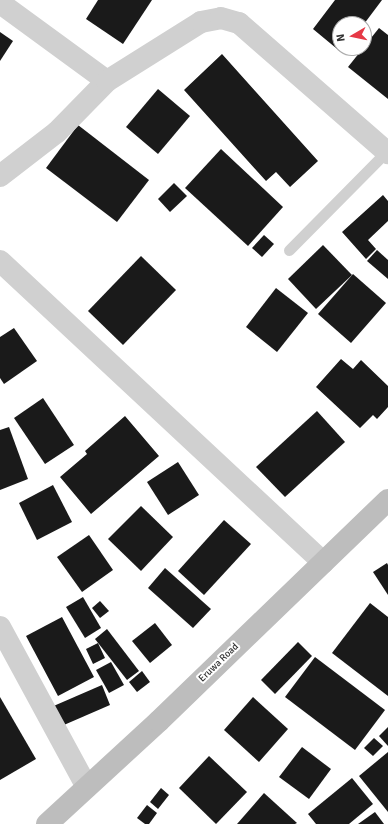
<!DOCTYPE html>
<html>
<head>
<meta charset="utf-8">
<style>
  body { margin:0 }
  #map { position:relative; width:388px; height:824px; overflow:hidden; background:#fff; font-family:Signika,sans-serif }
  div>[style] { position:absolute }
  .building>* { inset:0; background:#1a1a1a }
  .lane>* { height:11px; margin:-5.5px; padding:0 5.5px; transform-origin:5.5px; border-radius:5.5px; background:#d0d0d0 }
  .street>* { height:22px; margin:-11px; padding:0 11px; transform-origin:11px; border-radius:11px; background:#d0d0d0 }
  .secondary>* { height:22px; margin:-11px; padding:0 11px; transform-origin:11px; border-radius:11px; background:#bdbdbd }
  span { translate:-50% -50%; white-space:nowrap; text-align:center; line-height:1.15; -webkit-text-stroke:4px #fff; paint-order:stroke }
  .street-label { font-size:10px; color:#333 }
  .north { position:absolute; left:332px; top:16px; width:40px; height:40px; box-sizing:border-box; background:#fff; border:1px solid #adadad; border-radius:50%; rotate:261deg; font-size:11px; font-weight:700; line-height:16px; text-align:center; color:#333 }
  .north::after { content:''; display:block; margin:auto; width:14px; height:18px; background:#e63946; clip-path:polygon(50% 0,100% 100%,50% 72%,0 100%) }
</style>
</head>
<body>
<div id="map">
  <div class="building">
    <div style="clip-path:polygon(98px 0,152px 0,123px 44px,86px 19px)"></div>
    <div style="clip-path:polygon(335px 0,382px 0,364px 24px,340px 24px,340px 48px,346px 48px,342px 53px,313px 29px)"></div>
    <div style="clip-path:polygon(379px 28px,388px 35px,388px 99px,348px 67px)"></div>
    <div style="clip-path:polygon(0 32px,13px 41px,0 61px)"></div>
    <div style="clip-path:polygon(222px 54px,318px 161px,290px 187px,276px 172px,266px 181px,184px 90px)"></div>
    <div style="clip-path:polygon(158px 89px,190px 116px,158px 154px,126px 127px)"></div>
    <div style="clip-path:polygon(78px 125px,149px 180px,117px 222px,46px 168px)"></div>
    <div style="clip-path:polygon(221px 149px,283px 207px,248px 246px,185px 188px)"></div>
    <div style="clip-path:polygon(174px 183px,187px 196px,170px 212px,158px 199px)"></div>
    <div style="clip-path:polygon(383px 195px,388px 201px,388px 221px,368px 240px,376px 249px,366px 259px,342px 232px)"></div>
    <div style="clip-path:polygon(264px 235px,274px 244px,262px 257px,252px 248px)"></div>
    <div style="clip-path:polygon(323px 245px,352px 275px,316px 309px,288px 279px)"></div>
    <div style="clip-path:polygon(377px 250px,388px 260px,388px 279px,367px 261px)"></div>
    <div style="clip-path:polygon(141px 256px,176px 290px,123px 345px,88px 311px)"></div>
    <div style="clip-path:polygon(353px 274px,386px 303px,351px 343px,318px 314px)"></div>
    <div style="clip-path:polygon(276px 288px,308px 313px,277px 352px,246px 327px)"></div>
    <div style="clip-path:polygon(14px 328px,37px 361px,4px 384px,0 378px,0 337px)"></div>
    <div style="clip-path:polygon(341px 359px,353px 369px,361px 360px,388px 386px,388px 407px,377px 419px,373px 415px,360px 428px,316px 387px)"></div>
    <div style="clip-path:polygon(43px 398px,74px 445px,45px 464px,14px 418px)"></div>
    <div style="clip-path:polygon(317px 411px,345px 442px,285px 497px,256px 467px)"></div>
    <div style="clip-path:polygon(125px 416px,159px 456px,91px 514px,60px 477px,87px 454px,85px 451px)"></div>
    <div style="clip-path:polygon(9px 427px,28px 479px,0 490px,0 430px)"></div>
    <div style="clip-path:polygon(178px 462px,199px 495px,168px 515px,147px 482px)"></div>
    <div style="clip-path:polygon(53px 485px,72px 522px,37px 540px,19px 503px)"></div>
    <div style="clip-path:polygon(141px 506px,173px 537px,141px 571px,108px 539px)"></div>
    <div style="clip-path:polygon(224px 520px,251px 544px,204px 595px,178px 571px)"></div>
    <div style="clip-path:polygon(89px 535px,113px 570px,82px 592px,57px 557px)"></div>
    <div style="clip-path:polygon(387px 563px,388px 565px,388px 595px,373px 572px)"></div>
    <div style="clip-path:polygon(165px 568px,211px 609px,193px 628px,148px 588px)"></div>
    <div style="clip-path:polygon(83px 597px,101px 628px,85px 638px,66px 607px)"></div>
    <div style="clip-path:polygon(100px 601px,109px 611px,100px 618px,92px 608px)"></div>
    <div style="clip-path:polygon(370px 603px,388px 617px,388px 696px,332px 653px)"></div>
    <div style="clip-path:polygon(62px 617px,94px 677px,58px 696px,26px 636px)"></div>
    <div style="clip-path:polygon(155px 623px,172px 645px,150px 663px,132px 641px)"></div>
    <div style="clip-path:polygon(107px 629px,139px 671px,127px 680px,95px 639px)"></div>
    <div style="clip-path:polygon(298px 642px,312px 656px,275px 694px,261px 680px)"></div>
    <div style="clip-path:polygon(98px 643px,105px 658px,93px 664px,86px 649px)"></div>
    <div style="clip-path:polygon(315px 657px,385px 710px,355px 750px,285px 697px)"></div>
    <div style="clip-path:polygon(111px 662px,124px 685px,109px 693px,96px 670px)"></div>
    <div style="clip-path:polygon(142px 671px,150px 682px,137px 692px,129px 682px)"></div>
    <div style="clip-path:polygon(102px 685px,110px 705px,57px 728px,49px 708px)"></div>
    <div style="clip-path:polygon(0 697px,36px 759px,0 780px)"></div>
    <div style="clip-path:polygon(253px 697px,288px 729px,259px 762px,224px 730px)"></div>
    <div style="clip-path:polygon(388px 727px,388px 746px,379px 736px)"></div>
    <div style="clip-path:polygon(374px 738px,383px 746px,373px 756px,364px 748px)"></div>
    <div style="clip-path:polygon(302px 747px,331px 769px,309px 799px,279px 777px)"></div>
    <div style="clip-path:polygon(388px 752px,388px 812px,359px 776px)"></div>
    <div style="clip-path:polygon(209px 756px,247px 792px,216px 824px,179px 788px)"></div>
    <div style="clip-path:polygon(352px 778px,373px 804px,349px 824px,316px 824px,308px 814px)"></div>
    <div style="clip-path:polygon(161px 788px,169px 795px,158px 809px,150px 802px)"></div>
    <div style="clip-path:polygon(264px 793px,297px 823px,295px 824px,237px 824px)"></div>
    <div style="clip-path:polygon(147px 805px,157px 813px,149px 824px,145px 824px,137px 818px)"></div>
    <div style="clip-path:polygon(375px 812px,384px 824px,358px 824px)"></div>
  </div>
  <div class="lane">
    <div style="left:289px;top:250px;width:138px;rotate:-45.3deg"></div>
  </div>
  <div class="street">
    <div style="left:0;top:3px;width:132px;rotate:36.1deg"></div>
    <div style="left:0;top:176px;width:72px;rotate:-37.7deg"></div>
    <div style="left:57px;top:132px;width:71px;rotate:-45.6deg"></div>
    <div style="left:107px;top:81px;width:111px;rotate:-32.1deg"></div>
    <div style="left:201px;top:22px;width:20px;rotate:-11deg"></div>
    <div style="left:221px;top:18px;width:19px;rotate:16deg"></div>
    <div style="left:239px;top:23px;width:198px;rotate:41.1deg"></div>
    <div style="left:0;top:261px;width:442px;rotate:43deg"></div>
    <div style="left:0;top:627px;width:182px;rotate:61.5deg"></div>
  </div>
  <div class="secondary">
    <div style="left:47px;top:824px;width:152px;rotate:-42.6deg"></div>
    <div style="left:159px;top:721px;width:318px;rotate:-44deg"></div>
  </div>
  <div class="street-label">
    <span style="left:219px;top:663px;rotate:-44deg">Eruwa Road</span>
  </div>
  <div class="north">N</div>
</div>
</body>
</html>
